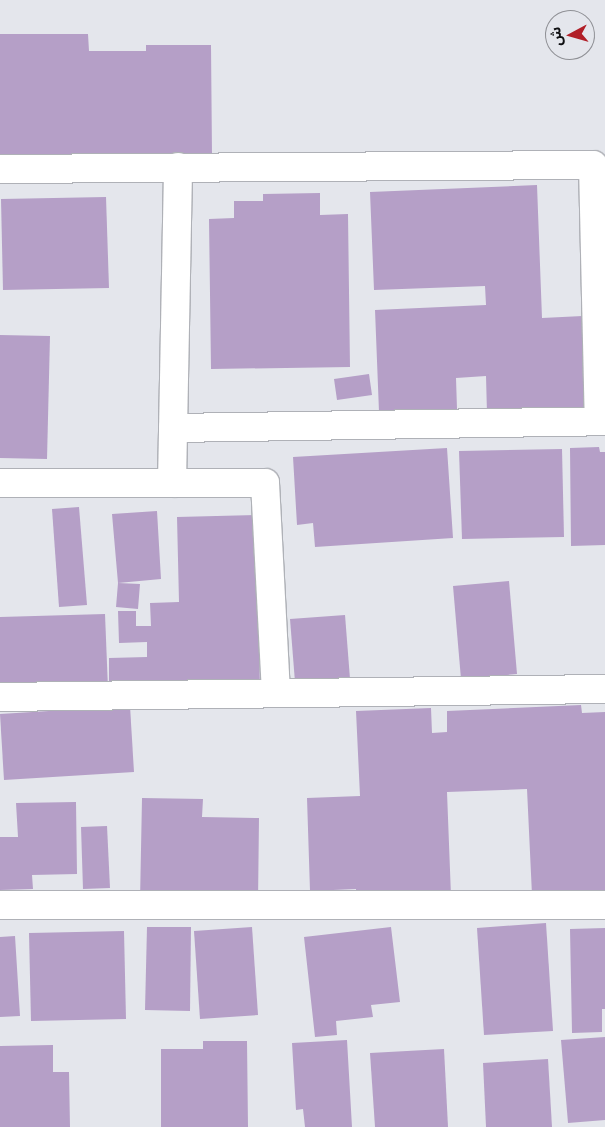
<!DOCTYPE html>
<html>
<head>
<meta charset="utf-8">
<style>
  body { margin:0 }
  #map { position:relative; width:605px; height:1127px; overflow:hidden; background:#e4e6ec; font-family:"PT Sans","Noto Sans Arabic",sans-serif }
  div>[style] { position:absolute }
  .building>* { inset:0; background:#b59fc7 }
  .roads { filter:drop-shadow(1px 0 #afb1b7) drop-shadow(-1px 0 #afb1b7) drop-shadow(0 1px #afb1b7) drop-shadow(0 -1px #afb1b7) }
  .street>* { height:28px; margin:-14px; padding:0 14px; transform-origin:14px; border-radius:14px; background:#fff }
  span { translate:-50% -50%; white-space:nowrap; text-align:center; line-height:1.15; -webkit-text-stroke:4.5px #e4e6ec; paint-order:stroke }
  .north { position:absolute; left:545px; top:10px; width:50px; height:50px; box-sizing:border-box; background:#e4e6ec; border:1px solid #8f9095; border-radius:50%; rotate:264deg; font-size:14px; font-weight:700; line-height:20px; text-align:center; color:#0f1012 }
  .north::after { content:''; display:block; margin:auto; width:18px; height:22px; background:#b11f28; clip-path:polygon(50% 0,100% 100%,50% 72%,0 100%) }
</style>
</head>
<body>
<div id="map">
  <div class="building">
    <div style="clip-path:polygon(0 34px,88px 34px,89px 51px,146px 51px,146px 45px,211px 45px,212px 155px,0 157px)"></div>
    <div style="clip-path:polygon(537px 185px,542px 318px,603px 315px,590px 410px,487px 414px,486px 376px,456px 378px,457px 409px,379px 412px,375px 310px,486px 305px,485px 286px,374px 290px,370px 192px)"></div>
    <div style="clip-path:polygon(320px 193px,320px 215px,348px 214px,350px 367px,211px 369px,209px 219px,234px 218px,234px 201px,263px 201px,263px 194px)"></div>
    <div style="clip-path:polygon(106px 197px,109px 288px,3px 290px,1px 199px)"></div>
    <div style="clip-path:polygon(0 335px,50px 336px,47px 459px,0 458px)"></div>
    <div style="clip-path:polygon(369px 374px,372px 395px,337px 400px,334px 379px)"></div>
    <div style="clip-path:polygon(599px 447px,600px 452px,605px 452px,605px 545px,571px 546px,570px 448px)"></div>
    <div style="clip-path:polygon(447px 448px,453px 538px,315px 547px,313px 523px,297px 525px,293px 457px)"></div>
    <div style="clip-path:polygon(562px 449px,564px 537px,462px 539px,459px 451px)"></div>
    <div style="clip-path:polygon(79px 507px,87px 605px,59px 607px,52px 509px)"></div>
    <div style="clip-path:polygon(157px 511px,161px 579px,118px 583px,140px 584px,138px 609px,116px 607px,118px 583px,112px 514px)"></div>
    <div style="clip-path:polygon(257px 515px,260px 693px,109px 690px,109px 658px,147px 657px,147px 642px,119px 643px,118px 611px,136px 611px,136px 626px,151px 626px,150px 603px,179px 602px,177px 517px)"></div>
    <div style="clip-path:polygon(509px 581px,517px 674px,461px 679px,453px 586px)"></div>
    <div style="clip-path:polygon(105px 614px,108px 689px,0 694px,0 617px)"></div>
    <div style="clip-path:polygon(345px 615px,350px 679px,295px 682px,290px 619px)"></div>
    <div style="clip-path:polygon(581px 705px,582px 713px,605px 712px,605px 892px,532px 895px,527px 789px,447px 792px,451px 896px,356px 900px,356px 889px,310px 891px,307px 798px,360px 796px,356px 711px,431px 708px,432px 733px,447px 732px,447px 711px)"></div>
    <div style="clip-path:polygon(130px 706px,134px 772px,4px 780px,0 714px)"></div>
    <div style="clip-path:polygon(142px 798px,203px 799px,202px 817px,259px 818px,258px 902px,140px 901px)"></div>
    <div style="clip-path:polygon(76px 802px,77px 874px,32px 875px,33px 889px,0 890px,0 837px,18px 837px,16px 803px)"></div>
    <div style="clip-path:polygon(107px 826px,110px 888px,83px 889px,81px 827px)"></div>
    <div style="clip-path:polygon(546px 923px,553px 1031px,484px 1035px,477px 928px)"></div>
    <div style="clip-path:polygon(147px 927px,191px 927px,190px 1011px,145px 1010px)"></div>
    <div style="clip-path:polygon(252px 927px,258px 1015px,200px 1019px,194px 931px)"></div>
    <div style="clip-path:polygon(391px 927px,400px 1002px,371px 1005px,373px 1017px,336px 1021px,337px 1035px,315px 1037px,304px 937px)"></div>
    <div style="clip-path:polygon(605px 928px,605px 1009px,602px 1009px,602px 1032px,572px 1033px,570px 929px)"></div>
    <div style="clip-path:polygon(124px 931px,126px 1019px,31px 1021px,29px 933px)"></div>
    <div style="clip-path:polygon(15px 936px,20px 1016px,0 1017px,0 937px)"></div>
    <div style="clip-path:polygon(605px 1037px,605px 1120px,568px 1123px,561px 1040px)"></div>
    <div style="clip-path:polygon(347px 1040px,352px 1127px,305px 1127px,303px 1109px,296px 1110px,292px 1043px)"></div>
    <div style="clip-path:polygon(203px 1041px,247px 1041px,248px 1127px,161px 1127px,161px 1049px,203px 1049px)"></div>
    <div style="clip-path:polygon(53px 1045px,53px 1072px,69px 1072px,70px 1127px,0 1127px,0 1046px)"></div>
    <div style="clip-path:polygon(444px 1049px,448px 1127px,375px 1127px,370px 1053px)"></div>
    <div style="clip-path:polygon(548px 1059px,552px 1127px,486px 1127px,483px 1063px)"></div>
  </div>
  <div class="roads">
    <div class="street">
      <div style="left:0;top:169px;width:593px;rotate:-0.39deg"></div>
      <div style="left:593px;top:165px;width:256px;rotate:88.7deg"></div>
      <div style="left:173px;top:428px;width:432px;rotate:-0.9deg"></div>
      <div style="left:0;top:483px;width:265px"></div>
      <div style="left:265px;top:483px;width:210px;rotate:87deg"></div>
      <div style="left:172px;top:483px;width:316px;rotate:-88.9deg"></div>
      <div style="left:0;top:697px;width:605px;rotate:-0.76deg"></div>
      <div style="left:0;top:905px;width:605px"></div>
    </div>
  </div>
  <div class="north">ش</div>
</div>
</body>
</html>
